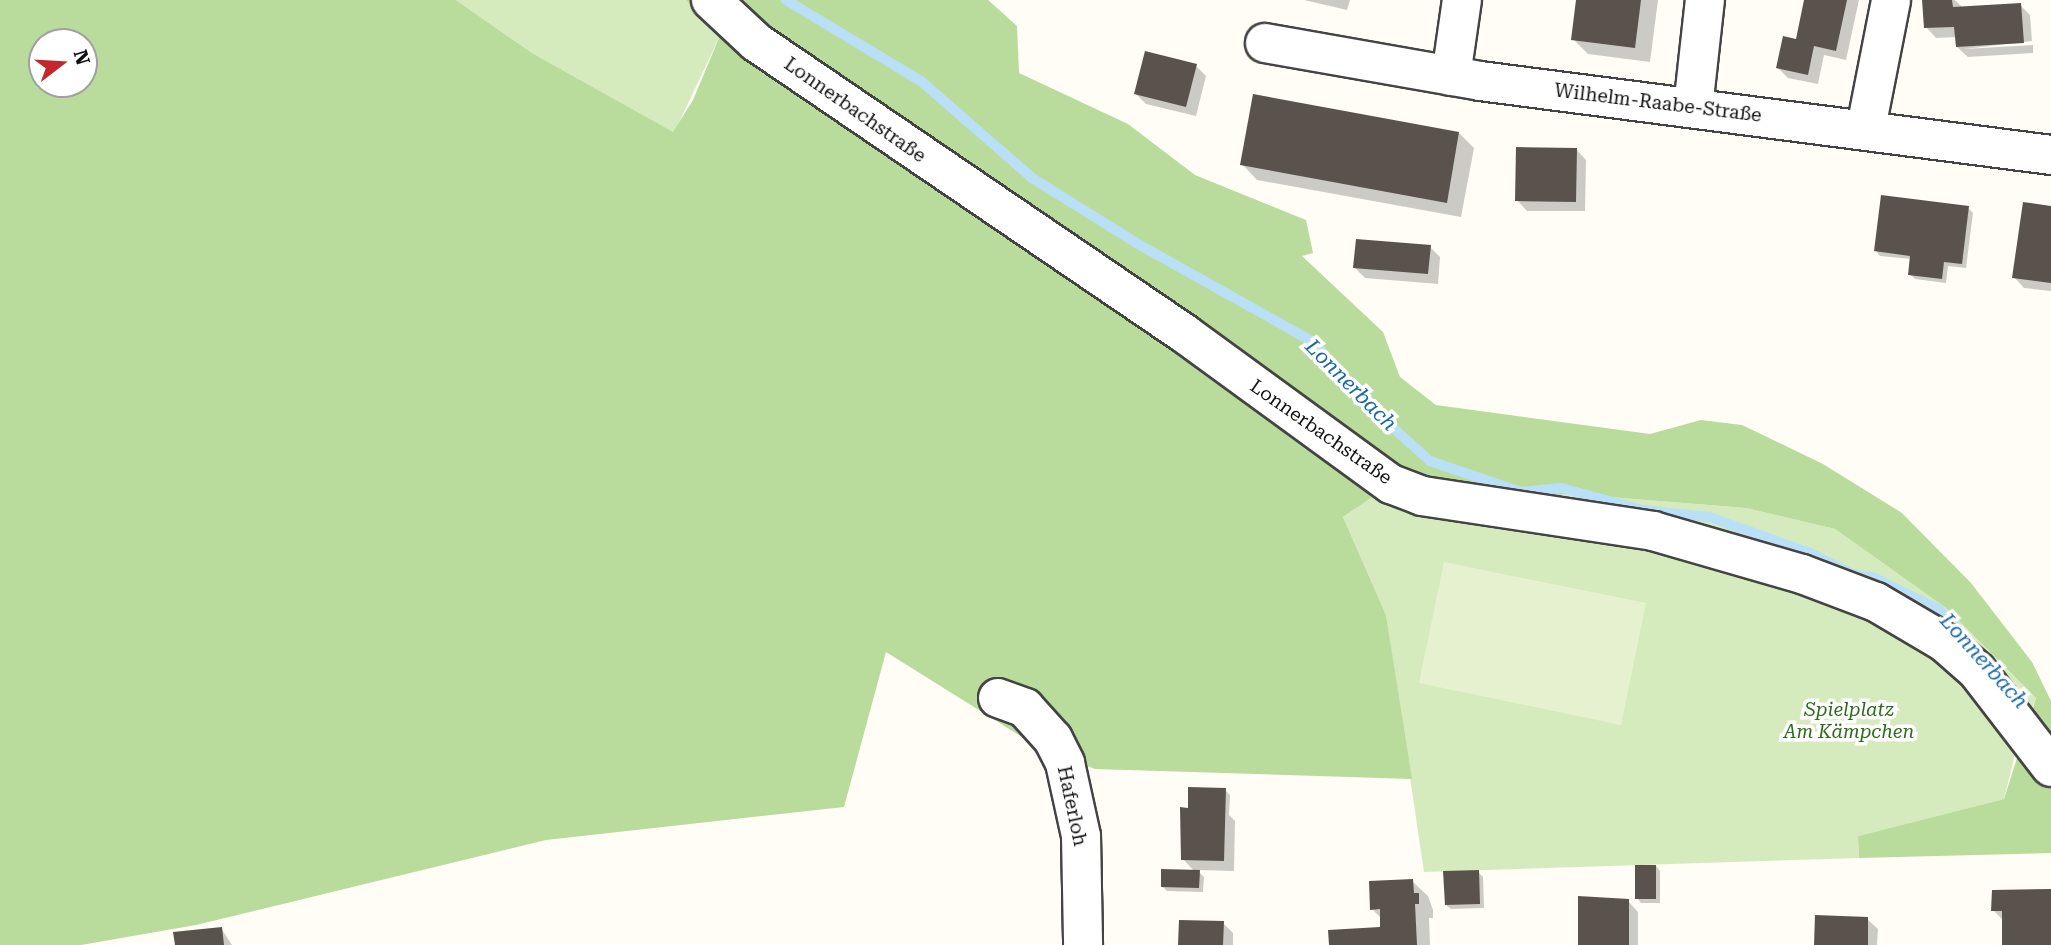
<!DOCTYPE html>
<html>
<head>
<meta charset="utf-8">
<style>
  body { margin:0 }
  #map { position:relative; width:2051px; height:945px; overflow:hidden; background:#fffdf5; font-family:"Roboto Serif",serif }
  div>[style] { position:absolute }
  .green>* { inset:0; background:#d5ebbd }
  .forest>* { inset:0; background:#b9dc9c }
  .pitch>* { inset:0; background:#e6f2cf }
  .shadow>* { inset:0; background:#0003 }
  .stream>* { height:10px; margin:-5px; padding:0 5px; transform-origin:5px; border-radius:5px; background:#b9e0f7 }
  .building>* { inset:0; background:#5a524d }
  .roads { filter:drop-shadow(2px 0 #444) drop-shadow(-2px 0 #444) drop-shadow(0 2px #444) drop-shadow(0 -2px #444) }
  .minor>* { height:38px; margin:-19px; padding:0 19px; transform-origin:19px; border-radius:19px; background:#fff }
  span { translate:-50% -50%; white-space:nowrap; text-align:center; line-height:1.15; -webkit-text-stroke:7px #fff; paint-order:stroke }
  .street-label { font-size:19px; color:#111 }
  .park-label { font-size:19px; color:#2f6b1f; font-style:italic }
  .water-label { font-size:21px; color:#1768a6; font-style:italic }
  .north { position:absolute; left:28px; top:28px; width:70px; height:70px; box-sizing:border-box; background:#fff; border:2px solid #a0a0a0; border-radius:50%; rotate:73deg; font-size:19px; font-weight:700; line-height:28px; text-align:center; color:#111 }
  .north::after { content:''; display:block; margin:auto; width:24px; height:32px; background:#c4262e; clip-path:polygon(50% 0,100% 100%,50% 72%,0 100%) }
</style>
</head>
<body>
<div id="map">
  <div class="green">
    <div style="clip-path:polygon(456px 0,686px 0,719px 38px,674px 133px,532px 53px)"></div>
    <div style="clip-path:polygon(1377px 494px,1457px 501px,1572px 494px,1746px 508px,1835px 529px,1946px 608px,2036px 698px,2019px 738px,2004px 799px,1858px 836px,1859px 858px,1424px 872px,1386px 615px,1343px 517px)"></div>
  </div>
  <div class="forest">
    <div style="clip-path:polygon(evenodd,0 0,456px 0,532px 53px,673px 132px,693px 100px,719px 38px,686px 0,988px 0,1017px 26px,1019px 73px,1128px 124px,1195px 175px,1306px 220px,1313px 253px,1302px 256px,1383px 332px,1400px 377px,1436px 405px,1650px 434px,1701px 420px,1742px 425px,1823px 464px,1902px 513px,1971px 583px,2032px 662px,2051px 701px,2051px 853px,1859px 858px,1858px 836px,2004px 799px,2036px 698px,1946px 608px,1835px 529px,1746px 508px,1572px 494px,1457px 501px,1377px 494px,1343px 517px,1386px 615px,1412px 779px,1095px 769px,1038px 747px,886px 652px,844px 807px,546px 840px,196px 925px,81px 945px,0 945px,0 0,42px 42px,84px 42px,84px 84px,42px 84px,42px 42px)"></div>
  </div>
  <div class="pitch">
    <div style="clip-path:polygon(1444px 562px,1646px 603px,1621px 725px,1419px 683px)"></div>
  </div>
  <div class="shadow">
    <div style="clip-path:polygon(1304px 0,1350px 0,1347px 10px)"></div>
    <div style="clip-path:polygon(1578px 0,1658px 0,1650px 62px,1588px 54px,1573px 39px)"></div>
    <div style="clip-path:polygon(1806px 0,1859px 0,1846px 60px,1824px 55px,1818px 84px,1788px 78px,1778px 68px,1797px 41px)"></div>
    <div style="clip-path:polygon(1924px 0,1955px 0,1962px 7px,2020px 5px,2030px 15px,2032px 41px,1964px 49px,2033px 45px,2033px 53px,1968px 57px,1957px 47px,1957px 37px,1936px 38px,1926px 27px)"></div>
    <div style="clip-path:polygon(1196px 66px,1206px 76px,1196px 116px,1146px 104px,1136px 94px)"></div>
    <div style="clip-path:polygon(1459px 133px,1474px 148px,1461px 217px,1257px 180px,1242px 164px)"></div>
    <div style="clip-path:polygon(1576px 149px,1586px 160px,1585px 211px,1527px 211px,1517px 200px)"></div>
    <div style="clip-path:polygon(1968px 208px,1973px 213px,1966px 268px,1948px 266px,1946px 283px,1915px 279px,1910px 274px,1912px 259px,1880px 256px,1876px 251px)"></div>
    <div style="clip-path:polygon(2051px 208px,2051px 291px,2024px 288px,2014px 277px)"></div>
    <div style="clip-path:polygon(1430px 247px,1440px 257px,1438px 284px,1365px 278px,1355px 268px)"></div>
    <div style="clip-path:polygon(1225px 790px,1230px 795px,1229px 815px,1235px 821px,1234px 871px,1197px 870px,1204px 877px,1203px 892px,1167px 891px,1162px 886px,1195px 872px,1183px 859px,1189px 809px)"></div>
    <div style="clip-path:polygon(1656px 866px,1660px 871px,1660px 903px,1641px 903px,1637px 898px)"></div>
    <div style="clip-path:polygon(1478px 872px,1483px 877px,1484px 908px,1451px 909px,1446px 905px)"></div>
    <div style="clip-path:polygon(1412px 881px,1428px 896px,1433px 910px,1433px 918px,1429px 918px,1430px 945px,1331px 945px,1382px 929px,1382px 919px,1372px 909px)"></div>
    <div style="clip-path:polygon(2051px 891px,2051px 945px,2004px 945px,2004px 921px,1993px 910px)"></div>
    <div style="clip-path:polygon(1628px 901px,1638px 912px,1638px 945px,1580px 945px)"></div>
    <div style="clip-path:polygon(1867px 919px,1878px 929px,1877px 945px,1816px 945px)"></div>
    <div style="clip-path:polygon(1223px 923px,1233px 933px,1233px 945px,1180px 945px)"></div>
    <div style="clip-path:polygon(221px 928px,232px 945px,178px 945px)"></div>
  </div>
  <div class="stream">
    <div style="left:786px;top:0;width:157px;rotate:31deg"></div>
    <div style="left:921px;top:81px;width:147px;rotate:41.1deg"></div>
    <div style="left:1032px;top:178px;width:125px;rotate:31.9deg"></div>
    <div style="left:1138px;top:244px;width:203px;rotate:29.2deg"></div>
    <div style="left:1315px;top:343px;width:61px;rotate:52.4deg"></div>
    <div style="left:1352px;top:391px;width:105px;rotate:41.9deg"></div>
    <div style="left:1430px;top:461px;width:96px;rotate:18.8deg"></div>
    <div style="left:1521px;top:492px;width:40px;rotate:-5.7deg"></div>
    <div style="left:1561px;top:488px;width:85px;rotate:15deg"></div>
    <div style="left:1643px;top:510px;width:66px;rotate:6.1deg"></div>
    <div style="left:1709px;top:517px;width:105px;rotate:19.5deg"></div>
    <div style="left:1808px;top:552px;width:50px;rotate:26.1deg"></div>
    <div style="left:1853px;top:574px;width:22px;rotate:10deg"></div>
    <div style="left:1875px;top:578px;width:72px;rotate:26.2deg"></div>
    <div style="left:1940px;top:610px;width:35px;rotate:47deg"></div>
  </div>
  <div class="building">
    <div style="clip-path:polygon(1576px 0,1641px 0,1635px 48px,1571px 40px)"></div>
    <div style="clip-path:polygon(1804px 0,1847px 0,1836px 51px,1814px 46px,1808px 75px,1776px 68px,1783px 36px,1796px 39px)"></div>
    <div style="clip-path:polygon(1922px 0,1952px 0,1953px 7px,2021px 3px,2024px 43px,1956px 47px,1954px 27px,1924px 28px)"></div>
    <div style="clip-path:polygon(1145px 51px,1197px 64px,1186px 107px,1134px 94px)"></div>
    <div style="clip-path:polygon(1253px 94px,1459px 132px,1447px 203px,1240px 165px)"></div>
    <div style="clip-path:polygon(1516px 147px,1577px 148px,1576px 202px,1515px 201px)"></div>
    <div style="clip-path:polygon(1881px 195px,1969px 206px,1962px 264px,1944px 262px,1942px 279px,1908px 275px,1910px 256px,1874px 251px)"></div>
    <div style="clip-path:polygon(2023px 202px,2051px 206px,2051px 283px,2012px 278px)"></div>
    <div style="clip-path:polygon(1356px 239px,1431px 245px,1428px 274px,1353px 268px)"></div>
    <div style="clip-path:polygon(1188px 787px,1226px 788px,1224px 861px,1181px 860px,1180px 807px,1188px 808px)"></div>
    <div style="clip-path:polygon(1635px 865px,1656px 865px,1656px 899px,1635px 899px)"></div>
    <div style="clip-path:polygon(1161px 869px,1200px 870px,1199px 888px,1161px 887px)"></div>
    <div style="clip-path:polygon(1479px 870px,1480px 904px,1445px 905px,1443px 871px)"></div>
    <div style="clip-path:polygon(1413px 879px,1414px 893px,1419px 893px,1419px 904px,1415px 904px,1417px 945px,1329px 945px,1328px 930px,1380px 927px,1380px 909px,1370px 910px,1369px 881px)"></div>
    <div style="clip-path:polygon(2051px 889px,2051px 945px,2002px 945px,2002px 911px,1991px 911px,1992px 890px)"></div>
    <div style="clip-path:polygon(1578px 896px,1629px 899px,1629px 945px,1578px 945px)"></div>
    <div style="clip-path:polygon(1815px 915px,1868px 917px,1868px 945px,1814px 945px)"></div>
    <div style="clip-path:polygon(1179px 920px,1224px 921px,1223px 945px,1178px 945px)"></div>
    <div style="clip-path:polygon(222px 927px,224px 945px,175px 945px,173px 932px)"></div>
  </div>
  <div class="roads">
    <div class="minor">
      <div style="left:711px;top:0;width:62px;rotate:43deg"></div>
      <div style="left:756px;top:42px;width:519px;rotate:34.24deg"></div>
      <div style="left:1185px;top:334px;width:255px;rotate:36.1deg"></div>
      <div style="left:1391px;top:484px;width:33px;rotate:21deg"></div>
      <div style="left:1422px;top:496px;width:234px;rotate:8.6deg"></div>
      <div style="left:1653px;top:531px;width:155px;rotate:16.1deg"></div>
      <div style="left:1802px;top:574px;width:79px;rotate:20.7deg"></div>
      <div style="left:1876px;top:602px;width:79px;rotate:30.5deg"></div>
      <div style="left:1944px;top:642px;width:44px;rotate:41.3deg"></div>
      <div style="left:1977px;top:671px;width:121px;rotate:52.4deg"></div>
      <div style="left:1265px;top:43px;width:218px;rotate:10deg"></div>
      <div style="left:1480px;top:81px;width:576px;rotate:7.38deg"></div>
      <div style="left:1451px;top:76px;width:77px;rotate:-81.8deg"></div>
      <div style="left:1693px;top:108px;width:109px;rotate:-83.7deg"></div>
      <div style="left:1866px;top:128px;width:130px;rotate:-78.9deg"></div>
      <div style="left:998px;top:698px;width:29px;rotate:20deg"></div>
      <div style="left:1025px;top:708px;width:42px;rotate:47.9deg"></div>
      <div style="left:1053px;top:739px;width:27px;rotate:63deg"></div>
      <div style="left:1065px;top:763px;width:75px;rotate:77.6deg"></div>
      <div style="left:1081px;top:836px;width:109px;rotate:88.9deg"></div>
    </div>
  </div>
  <div class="street-label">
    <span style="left:1658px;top:103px;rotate:7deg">Wilhelm-Raabe-Straße</span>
    <span style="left:855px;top:110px;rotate:35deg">Lonnerbachstraße</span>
    <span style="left:1321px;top:432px;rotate:35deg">Lonnerbachstraße</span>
    <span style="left:1072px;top:806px;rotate:78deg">Haferloh</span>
  </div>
  <div class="park-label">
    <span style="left:1849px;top:721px">Spielplatz<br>Am Kämpchen</span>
  </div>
  <div class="water-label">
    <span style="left:1351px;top:385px;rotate:45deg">Lonnerbach</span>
    <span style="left:1984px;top:661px;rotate:48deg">Lonnerbach</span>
  </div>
  <div class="north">N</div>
</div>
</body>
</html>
